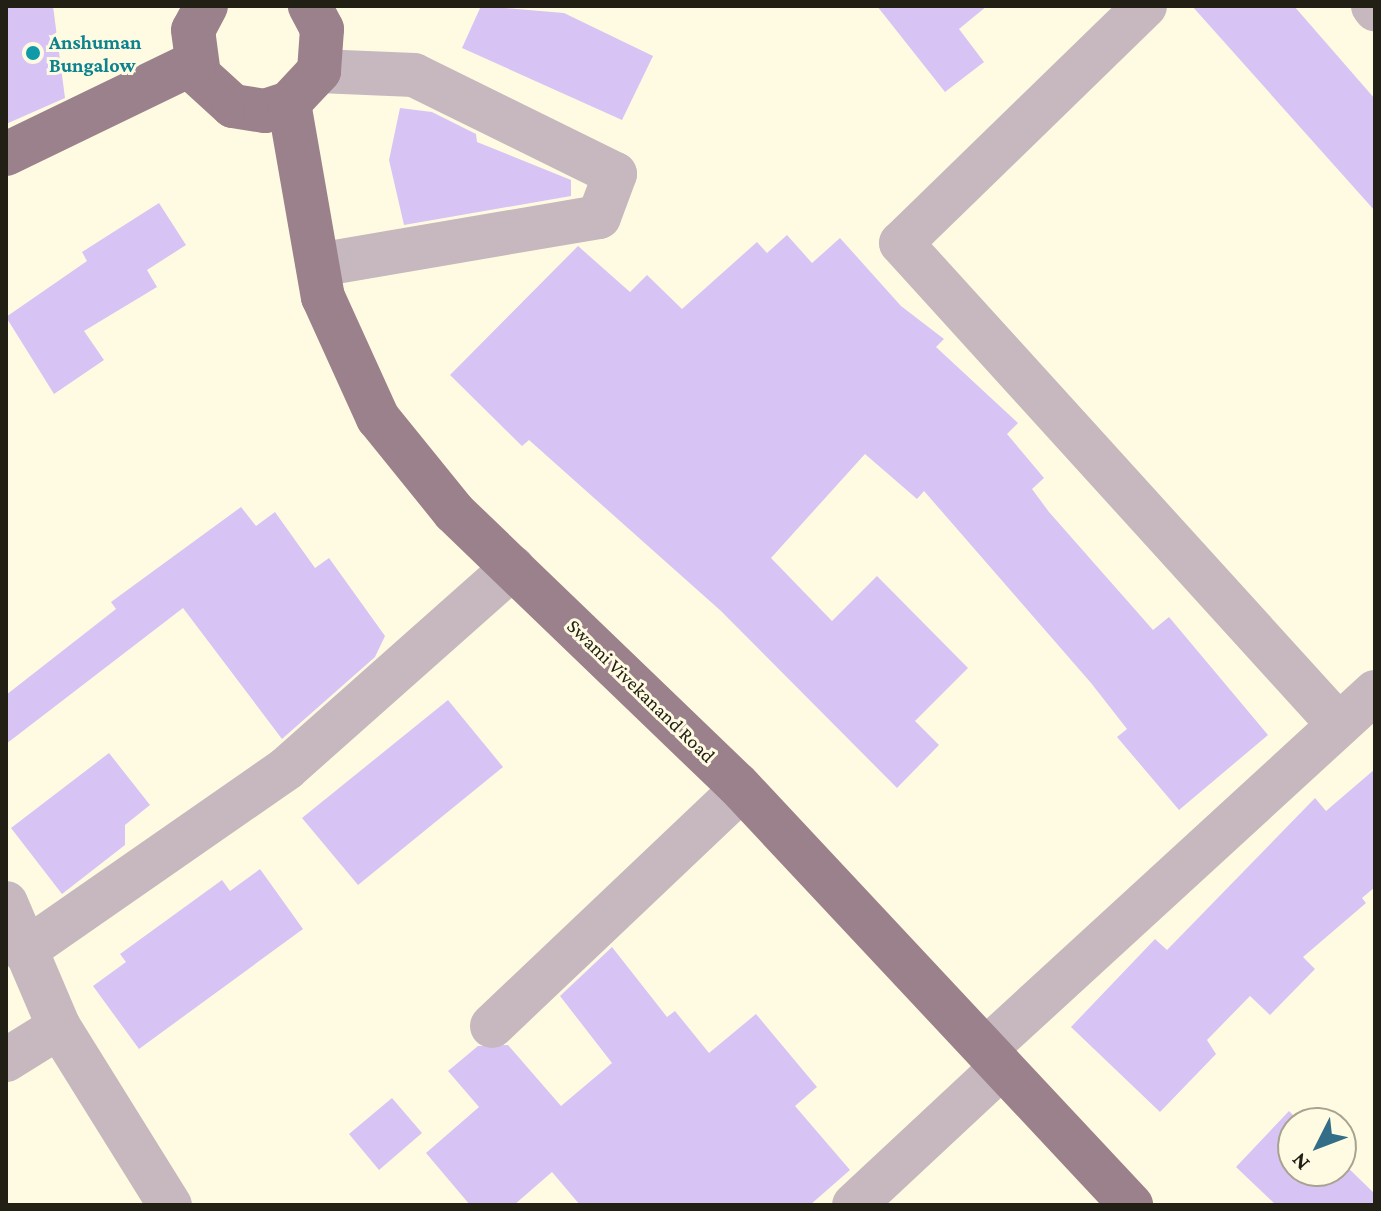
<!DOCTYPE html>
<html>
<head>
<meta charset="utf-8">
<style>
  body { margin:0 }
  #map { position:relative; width:1381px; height:1211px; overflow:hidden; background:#fffbe2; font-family:"Crimson Pro",serif }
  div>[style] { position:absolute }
  .building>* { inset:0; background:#d8c3f5 }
  .minor>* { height:44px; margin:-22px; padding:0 22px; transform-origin:22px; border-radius:22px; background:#c6b8be }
  .major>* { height:44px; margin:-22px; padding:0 22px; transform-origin:22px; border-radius:22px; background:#9a818c }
  .dots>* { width:22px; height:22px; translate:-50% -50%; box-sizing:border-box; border:4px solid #fffbe2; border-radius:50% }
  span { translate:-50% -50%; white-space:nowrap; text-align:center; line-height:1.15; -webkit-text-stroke:6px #fffbe2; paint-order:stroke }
  .culture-label { font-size:20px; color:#0d838f; font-weight:700 }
  .left { translate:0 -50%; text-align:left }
  .street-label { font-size:20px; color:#222015 }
  .frame { position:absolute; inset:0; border:8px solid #222015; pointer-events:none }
  .north { position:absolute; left:1277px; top:1107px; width:80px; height:80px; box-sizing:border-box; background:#fffbe2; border:2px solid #a7a390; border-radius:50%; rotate:228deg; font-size:22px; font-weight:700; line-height:32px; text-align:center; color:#222015 }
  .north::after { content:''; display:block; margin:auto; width:28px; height:36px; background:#346d87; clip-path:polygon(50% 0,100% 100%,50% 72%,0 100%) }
</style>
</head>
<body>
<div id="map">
  <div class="building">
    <div style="clip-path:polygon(6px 6px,53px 6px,65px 98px,6px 124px)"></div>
    <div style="clip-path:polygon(481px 6px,564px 13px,653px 56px,622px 120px,462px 48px)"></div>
    <div style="clip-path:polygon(877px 6px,987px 6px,959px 29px,984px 62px,945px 92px)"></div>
    <div style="clip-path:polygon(1192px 6px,1294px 6px,1375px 99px,1375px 211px)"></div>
    <div style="clip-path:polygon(400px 108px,432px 112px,476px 134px,477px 142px,571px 180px,571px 196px,404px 225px,389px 160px)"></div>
    <div style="clip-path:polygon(159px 203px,186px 245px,147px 270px,157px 287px,84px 331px,104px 360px,54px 394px,6px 317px,87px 261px,82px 252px)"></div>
    <div style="clip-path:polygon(787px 235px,812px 263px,840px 238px,901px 306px,944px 339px,936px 347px,1018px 423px,1007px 434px,1044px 478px,1032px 489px,1049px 512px,1153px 630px,1169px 617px,1268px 735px,1179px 810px,1117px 737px,1127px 729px,1091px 683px,924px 491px,917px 499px,865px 454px,771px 558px,832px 621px,877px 576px,968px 668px,915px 721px,939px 745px,897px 788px,721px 611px,529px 440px,522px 446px,450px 375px,578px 246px,630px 292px,647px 275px,682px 309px,757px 242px,767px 253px)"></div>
    <div style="clip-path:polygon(241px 507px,256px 526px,275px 512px,315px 568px,329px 558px,385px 636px,375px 657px,282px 739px,183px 608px,6px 744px,6px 695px,116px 609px,111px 602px)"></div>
    <div style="clip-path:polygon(448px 700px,503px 767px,358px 885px,302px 818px)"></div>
    <div style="clip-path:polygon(109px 753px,150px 805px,125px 825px,125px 845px,62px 894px,11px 828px)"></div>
    <div style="clip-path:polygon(1375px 769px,1375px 887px,1362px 898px,1366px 903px,1303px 957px,1315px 969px,1270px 1015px,1250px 996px,1207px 1040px,1216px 1054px,1160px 1112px,1071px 1027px,1155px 939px,1167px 950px,1315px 798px,1326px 811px)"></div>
    <div style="clip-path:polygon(260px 869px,303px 929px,139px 1049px,93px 986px,126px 962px,120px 954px,222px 880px,230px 891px)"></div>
    <div style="clip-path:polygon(612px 947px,667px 1017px,675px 1011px,709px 1053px,756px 1014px,817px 1087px,795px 1106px,850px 1170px,810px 1205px,580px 1205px,552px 1172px,514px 1205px,470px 1205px,426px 1153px,479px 1107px,448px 1071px,478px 1046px,508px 1045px,561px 1106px,612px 1063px,560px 996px)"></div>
    <div style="clip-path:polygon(392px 1098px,422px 1133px,379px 1170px,349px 1134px)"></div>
    <div style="clip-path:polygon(1289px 1111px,1301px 1123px,1293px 1123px,1293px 1171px,1341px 1171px,1341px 1161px,1375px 1194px,1375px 1205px,1276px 1205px,1236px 1167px)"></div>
  </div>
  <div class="minor">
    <div style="left:1145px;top:6px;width:340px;rotate:135.8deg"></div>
    <div style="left:901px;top:243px;width:651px;rotate:47.74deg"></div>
    <div style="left:1373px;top:6px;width:4px;rotate:56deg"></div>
    <div style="left:318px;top:265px;width:285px;rotate:-9.7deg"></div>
    <div style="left:599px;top:217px;width:46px;rotate:-69.6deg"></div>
    <div style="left:615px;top:174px;width:224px;rotate:-153.8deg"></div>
    <div style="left:414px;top:75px;width:95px;rotate:-177.6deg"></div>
    <div style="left:6px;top:903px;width:135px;rotate:66.9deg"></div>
    <div style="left:59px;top:1027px;width:210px;rotate:58.1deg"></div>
    <div style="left:24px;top:951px;width:320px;rotate:-34.8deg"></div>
    <div style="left:287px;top:768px;width:302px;rotate:-41.6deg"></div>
    <div style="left:492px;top:1026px;width:344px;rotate:-43.5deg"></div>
    <div style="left:986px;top:1049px;width:528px;rotate:-42.54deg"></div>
    <div style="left:6px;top:1060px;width:62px;rotate:-31.9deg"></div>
    <div style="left:854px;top:1205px;width:202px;rotate:-43deg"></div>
  </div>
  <div class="major">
    <div style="left:206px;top:6px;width:27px;rotate:118deg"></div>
    <div style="left:193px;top:30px;width:45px;rotate:82.4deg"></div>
    <div style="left:199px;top:75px;width:46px;rotate:42.4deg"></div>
    <div style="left:233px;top:106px;width:32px;rotate:9deg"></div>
    <div style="left:265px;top:111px;width:25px;rotate:-18deg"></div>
    <div style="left:289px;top:103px;width:44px;rotate:-46.8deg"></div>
    <div style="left:319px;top:71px;width:42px;rotate:-85.9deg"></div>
    <div style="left:322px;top:29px;width:26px;rotate:-118deg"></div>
    <div style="left:289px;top:103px;width:197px;rotate:80.1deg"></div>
    <div style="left:323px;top:297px;width:133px;rotate:65.6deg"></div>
    <div style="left:378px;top:418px;width:121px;rotate:51deg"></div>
    <div style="left:454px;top:512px;width:393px;rotate:43.9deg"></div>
    <div style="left:737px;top:784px;width:577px;rotate:46.9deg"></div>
    <div style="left:6px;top:154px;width:209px;rotate:-25.8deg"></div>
  </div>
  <div class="dots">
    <div style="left:33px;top:53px;background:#0f9aa8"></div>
  </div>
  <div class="culture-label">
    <span class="left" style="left:49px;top:54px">Anshuman<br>Bungalow</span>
  </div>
  <div class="street-label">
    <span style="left:641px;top:691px;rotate:44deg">Swami Vivekanand Road</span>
  </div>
  <div class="frame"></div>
  <div class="north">N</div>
</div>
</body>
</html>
